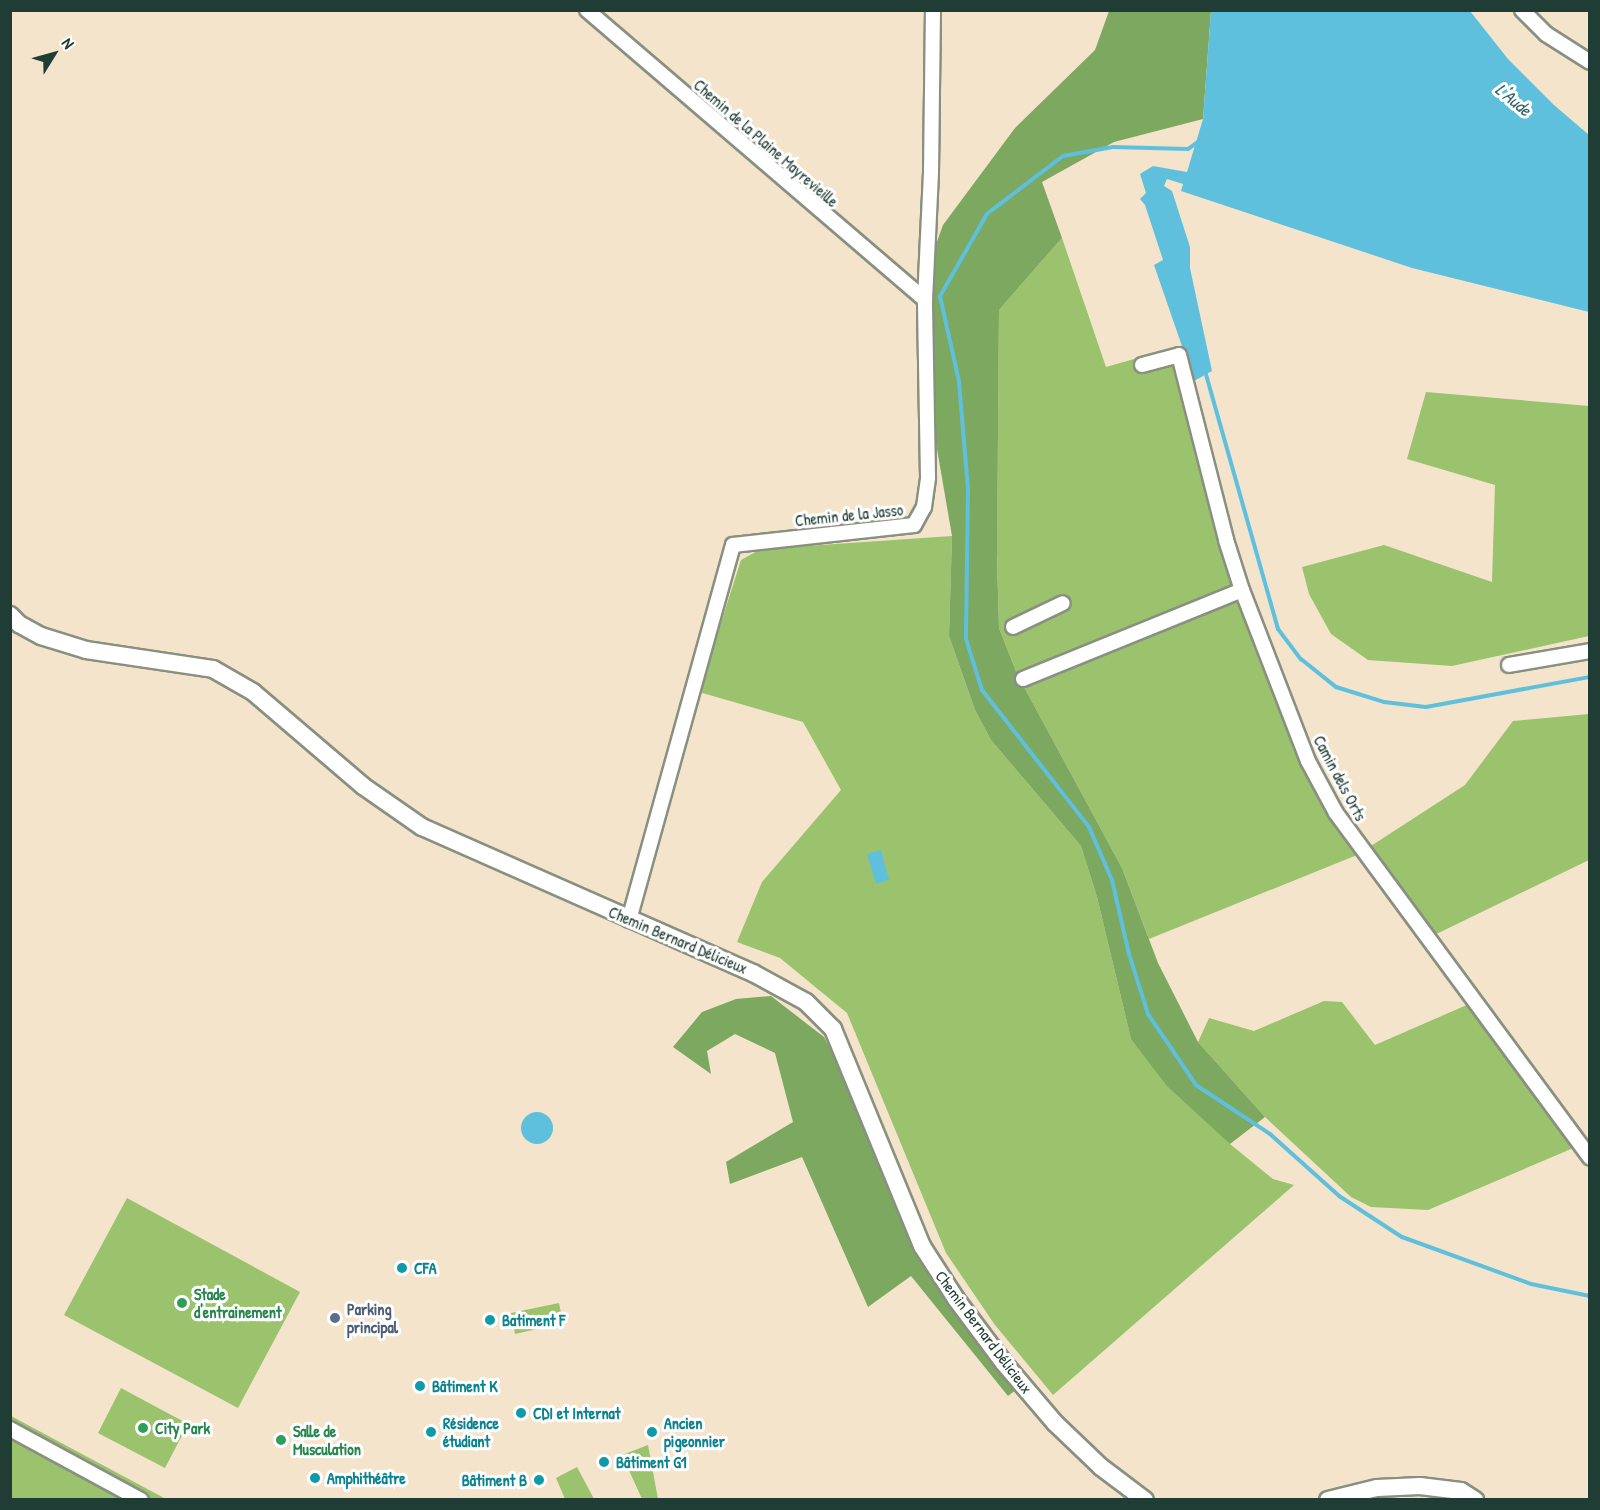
<!DOCTYPE html>
<html>
<head>
<meta charset="utf-8">
<style>
  body { margin:0 }
  #map { position:relative; width:1600px; height:1510px; overflow:hidden; background:#f3e4cb; font-family:"Patrick Hand",sans-serif }
  div>[style] { position:absolute }
  .green>* { inset:0; background:#9bc26d }
  .forest>* { inset:0; background:#7ca860 }
  .water>* { inset:0; background:#5fc0dd }
  .round { border-radius:50% }
  .stream>* { height:4px; margin:-2px; padding:0 2px; transform-origin:2px; border-radius:2px; background:#5fc0dd }
  .roads { filter:drop-shadow(2px 0 #899080) drop-shadow(-2px 0 #899080) drop-shadow(0 2px #899080) drop-shadow(0 -2px #899080) }
  .minor>* { height:14px; margin:-7px; padding:0 7px; transform-origin:7px; border-radius:7px; background:#fff }
  .tertiary>* { height:16px; margin:-8px; padding:0 8px; transform-origin:8px; border-radius:8px; background:#fff }
  .dots>* { width:16px; height:16px; translate:-50% -50%; box-sizing:border-box; border:3px solid #fff; border-radius:50% }
  span { translate:-50% -50%; white-space:nowrap; text-align:center; line-height:1.15; -webkit-text-stroke:6px #fff; paint-order:stroke }
  .street-label { font-size:16px; color:#1f3d34 }
  .culture-label { font-size:16px; color:#0d838f; font-weight:700 }
  .left { translate:0 -50%; text-align:left }
  .right { translate:-100% -50%; text-align:right }
  .leisure-label { font-size:16px; color:#27864d; font-weight:700 }
  .service-label { font-size:16px; color:#4e5e75; font-weight:700 }
  .water-label { font-size:18px; color:#326467; font-style:italic }
  .frame { position:absolute; inset:0; border:12px solid #1f3d34; pointer-events:none }
  .north { position:absolute; left:24px; top:24px; width:60px; height:60px; -webkit-text-stroke:4px #fff; paint-order:stroke; rotate:53deg; font-size:16px; font-weight:700; line-height:24px; text-align:center; color:#1f3d34 }
  .north::after { content:''; display:block; margin:auto; width:21px; height:27px; background:#1f3d34; clip-path:polygon(50% 0,100% 100%,50% 72%,0 100%) }
</style>
</head>
<body>
<div id="map">
  <div class="green">
    <div style="clip-path:polygon(1062px 238px,1106px 367px,1173px 348px,1234px 588px,1271px 672px,1357px 855px,1465px 785px,1513px 721px,1589px 714px,1589px 860px,1424px 940px,1357px 855px,1149px 939px,1122px 868px,1017px 674px,999px 628px,997px 556px,999px 310px)"></div>
    <div style="clip-path:polygon(1426px 392px,1589px 406px,1589px 636px,1452px 666px,1368px 660px,1331px 634px,1309px 594px,1302px 567px,1384px 545px,1492px 582px,1495px 485px,1407px 459px)"></div>
    <div style="clip-path:polygon(952px 536px,949px 636px,975px 710px,991px 740px,1081px 846px,1097px 897px,1131px 1039px,1230px 1144px,1273px 1179px,1294px 1185px,1053px 1395px,995px 1325px,946px 1253px,847px 1013px,780px 958px,737px 942px,762px 882px,841px 790px,803px 722px,699px 692px,741px 560px,761px 549px)"></div>
    <div style="clip-path:polygon(1324px 1001px,1342px 1002px,1375px 1045px,1469px 1004px,1578px 1146px,1428px 1210px,1371px 1207px,1351px 1197px,1265px 1117px,1198px 1042px,1209px 1018px,1254px 1031px)"></div>
    <div style="clip-path:polygon(127px 1198px,300px 1292px,238px 1408px,64px 1315px)"></div>
    <div style="clip-path:polygon(559px 1303px,563px 1323px,515px 1334px,511px 1313px)"></div>
    <div style="clip-path:polygon(121px 1388px,188px 1424px,165px 1468px,98px 1433px)"></div>
    <div style="clip-path:polygon(11px 1416px,166px 1499px,11px 1499px)"></div>
    <div style="clip-path:polygon(648px 1445px,658px 1499px,642px 1499px,622px 1455px)"></div>
    <div style="clip-path:polygon(577px 1467px,594px 1499px,565px 1499px,556px 1478px)"></div>
  </div>
  <div class="forest">
    <div style="clip-path:polygon(1109px 11px,1211px 11px,1203px 119px,1114px 142px,1042px 182px,1062px 238px,999px 310px,997px 560px,999px 628px,1017px 674px,1122px 868px,1158px 963px,1198px 1042px,1265px 1117px,1230px 1144px,1167px 1086px,1131px 1039px,1097px 897px,1081px 846px,991px 740px,975px 710px,949px 636px,952px 536px,925px 379px,922px 283px,943px 225px,1015px 128px,1095px 50px)"></div>
    <div style="clip-path:polygon(771px 996px,824px 1037px,879px 1141px,922px 1246px,1022px 1385px,1008px 1396px,911px 1276px,868px 1307px,802px 1157px,730px 1184px,726px 1162px,793px 1122px,775px 1053px,735px 1034px,707px 1051px,711px 1074px,673px 1047px,702px 1012px,736px 999px)"></div>
  </div>
  <div class="water">
    <div style="clip-path:polygon(1211px 11px,1470px 11px,1508px 59px,1554px 105px,1589px 135px,1589px 312px,1412px 268px,1181px 191px,1183px 184px,1167px 179px,1164px 186px,1172px 191px,1190px 247px,1190px 268px,1212px 371px,1194px 381px,1154px 265px,1163px 260px,1145px 205px,1140px 199px,1146px 193px,1140px 174px,1153px 166px,1187px 172px,1203px 119px)"></div>
    <div style="clip-path:polygon(881px 850px,889px 880px,876px 884px,867px 854px)"></div>
    <div class="round" style="left:521px;top:1112px;width:32px;height:32px"></div>
  </div>
  <div class="stream">
    <div style="left:1198px;top:142px;width:12px;rotate:145deg"></div>
    <div style="left:1188px;top:149px;width:75px;rotate:-178.5deg"></div>
    <div style="left:1113px;top:147px;width:51px;rotate:169.8deg"></div>
    <div style="left:1063px;top:156px;width:96px;rotate:142.7deg"></div>
    <div style="left:987px;top:214px;width:95px;rotate:119.8deg"></div>
    <div style="left:940px;top:296px;width:88px;rotate:77.5deg"></div>
    <div style="left:959px;top:382px;width:108px;rotate:85.2deg"></div>
    <div style="left:968px;top:490px;width:149px;rotate:90.8deg"></div>
    <div style="left:966px;top:639px;width:53px;rotate:72.6deg"></div>
    <div style="left:982px;top:690px;width:174px;rotate:52deg"></div>
    <div style="left:1089px;top:827px;width:58px;rotate:66.5deg"></div>
    <div style="left:1112px;top:880px;width:76px;rotate:77.1deg"></div>
    <div style="left:1129px;top:954px;width:63px;rotate:72.4deg"></div>
    <div style="left:1148px;top:1014px;width:86px;rotate:55.9deg"></div>
    <div style="left:1196px;top:1085px;width:89px;rotate:33.5deg"></div>
    <div style="left:1270px;top:1134px;width:93px;rotate:41.9deg"></div>
    <div style="left:1339px;top:1196px;width:75px;rotate:33.1deg"></div>
    <div style="left:1402px;top:1237px;width:137px;rotate:20deg"></div>
    <div style="left:1531px;top:1284px;width:60px;rotate:11.5deg"></div>
    <div style="left:1205px;top:371px;width:268px;rotate:74.2deg"></div>
    <div style="left:1278px;top:629px;width:38px;rotate:53deg"></div>
    <div style="left:1301px;top:659px;width:45px;rotate:38.7deg"></div>
    <div style="left:1336px;top:687px;width:50px;rotate:17.4deg"></div>
    <div style="left:1384px;top:702px;width:42px;rotate:6.8deg"></div>
    <div style="left:1426px;top:707px;width:167px;rotate:-10.4deg"></div>
  </div>
  <div class="roads">
    <div class="minor">
      <div style="left:587px;top:10px;width:445px;rotate:40.6deg"></div>
      <div style="left:1522px;top:10px;width:34px;rotate:45deg"></div>
      <div style="left:1546px;top:34px;width:52px;rotate:32.5deg"></div>
      <div style="left:1142px;top:365px;width:38px;rotate:-15deg"></div>
      <div style="left:1179px;top:355px;width:191px;rotate:75.7deg"></div>
      <div style="left:1226px;top:540px;width:52px;rotate:72.3deg"></div>
      <div style="left:1242px;top:590px;width:183px;rotate:68.9deg"></div>
      <div style="left:1308px;top:761px;width:59px;rotate:61.7deg"></div>
      <div style="left:1336px;top:813px;width:428px;rotate:53.6deg"></div>
      <div style="left:1013px;top:627px;width:55px;rotate:-25.6deg"></div>
      <div style="left:1509px;top:665px;width:82px;rotate:-9.8deg"></div>
      <div style="left:1023px;top:679px;width:236px;rotate:-22.1deg"></div>
      <div style="left:629px;top:920px;width:389px;rotate:-74.5deg"></div>
      <div style="left:733px;top:545px;width:182px;rotate:-6.3deg"></div>
      <div style="left:914px;top:525px;width:21px;rotate:-61deg"></div>
      <div style="left:924px;top:507px;width:30px;rotate:-82deg"></div>
      <div style="left:928px;top:477px;width:177px;rotate:-91deg"></div>
      <div style="left:925px;top:300px;width:128px;rotate:-87.3deg"></div>
      <div style="left:931px;top:172px;width:162px;rotate:-89.3deg"></div>
      <div style="left:10px;top:1429px;width:149px;rotate:28.5deg"></div>
    </div>
    <div class="tertiary">
      <div style="left:10px;top:615px;width:13px;rotate:45deg"></div>
      <div style="left:19px;top:624px;width:25px;rotate:29deg"></div>
      <div style="left:41px;top:636px;width:47px;rotate:17.3deg"></div>
      <div style="left:86px;top:650px;width:128px;rotate:8.5deg"></div>
      <div style="left:213px;top:669px;width:46px;rotate:29.9deg"></div>
      <div style="left:253px;top:692px;width:145px;rotate:40.5deg"></div>
      <div style="left:363px;top:786px;width:72px;rotate:34.8deg"></div>
      <div style="left:422px;top:827px;width:362px;rotate:23.8deg"></div>
      <div style="left:753px;top:973px;width:60px;rotate:28.7deg"></div>
      <div style="left:806px;top:1002px;width:38px;rotate:45deg"></div>
      <div style="left:833px;top:1029px;width:235px;rotate:67.7deg"></div>
      <div style="left:922px;top:1246px;width:63px;rotate:57.3deg"></div>
      <div style="left:956px;top:1299px;width:79px;rotate:53.3deg"></div>
      <div style="left:1003px;top:1362px;width:80px;rotate:49.6deg"></div>
      <div style="left:1055px;top:1423px;width:64px;rotate:43.7deg"></div>
      <div style="left:1101px;top:1467px;width:55px;rotate:36.9deg"></div>
      <div style="left:1328px;top:1500px;width:50px;rotate:-13.8deg"></div>
      <div style="left:1377px;top:1488px;width:43px;rotate:-2.7deg"></div>
      <div style="left:1420px;top:1486px;width:41px;rotate:7deg"></div>
      <div style="left:1461px;top:1491px;width:17px;rotate:33deg"></div>
    </div>
  </div>
  <div class="dots">
    <div style="left:402px;top:1268px;background:#0f9aa8"></div>
    <div style="left:182px;top:1303px;background:#2e9e5b"></div>
    <div style="left:335px;top:1318px;background:#5c6f8a"></div>
    <div style="left:490px;top:1320px;background:#0f9aa8"></div>
    <div style="left:420px;top:1386px;background:#0f9aa8"></div>
    <div style="left:521px;top:1413px;background:#0f9aa8"></div>
    <div style="left:143px;top:1428px;background:#2e9e5b"></div>
    <div style="left:431px;top:1432px;background:#0f9aa8"></div>
    <div style="left:652px;top:1432px;background:#0f9aa8"></div>
    <div style="left:281px;top:1440px;background:#2e9e5b"></div>
    <div style="left:604px;top:1462px;background:#0f9aa8"></div>
    <div style="left:315px;top:1478px;background:#0f9aa8"></div>
    <div style="left:539px;top:1480px;background:#0f9aa8"></div>
  </div>
  <div class="street-label">
    <span style="left:766px;top:143px;rotate:41deg">Chemin de la Plaine Mayrevieille</span>
    <span style="left:849px;top:515px;rotate:-6deg">Chemin de la Jasso</span>
    <span style="left:1340px;top:778px;rotate:62deg">Camin dels Orts</span>
    <span style="left:678px;top:940px;rotate:23deg">Chemin Bernard Délicieux</span>
    <span style="left:984px;top:1332px;rotate:53deg">Chemin Bernard Délicieux</span>
  </div>
  <div class="culture-label">
    <span class="left" style="left:414px;top:1268px">CFA</span>
    <span class="left" style="left:502px;top:1320px">Batiment F</span>
    <span class="left" style="left:432px;top:1386px">Bâtiment K</span>
    <span class="left" style="left:533px;top:1413px">CDI et Internat</span>
    <span class="left" style="left:443px;top:1432px">Résidence<br>étudiant</span>
    <span class="left" style="left:664px;top:1432px">Ancien<br>pigeonnier</span>
    <span class="left" style="left:616px;top:1462px">Bâtiment G1</span>
    <span class="left" style="left:327px;top:1478px">Amphithéâtre</span>
    <span class="right" style="left:527px;top:1480px">Bâtiment B</span>
  </div>
  <div class="leisure-label">
    <span class="left" style="left:194px;top:1303px">Stade<br>d'entrainement</span>
    <span class="left" style="left:155px;top:1428px">City Park</span>
    <span class="left" style="left:293px;top:1440px">Salle de<br>Musculation</span>
  </div>
  <div class="service-label">
    <span class="left" style="left:347px;top:1318px">Parking<br>principal</span>
  </div>
  <div class="water-label">
    <span style="left:1513px;top:100px;rotate:39deg">L'Aude</span>
  </div>
  <div class="frame"></div>
  <div class="north">N</div>
</div>
</body>
</html>
